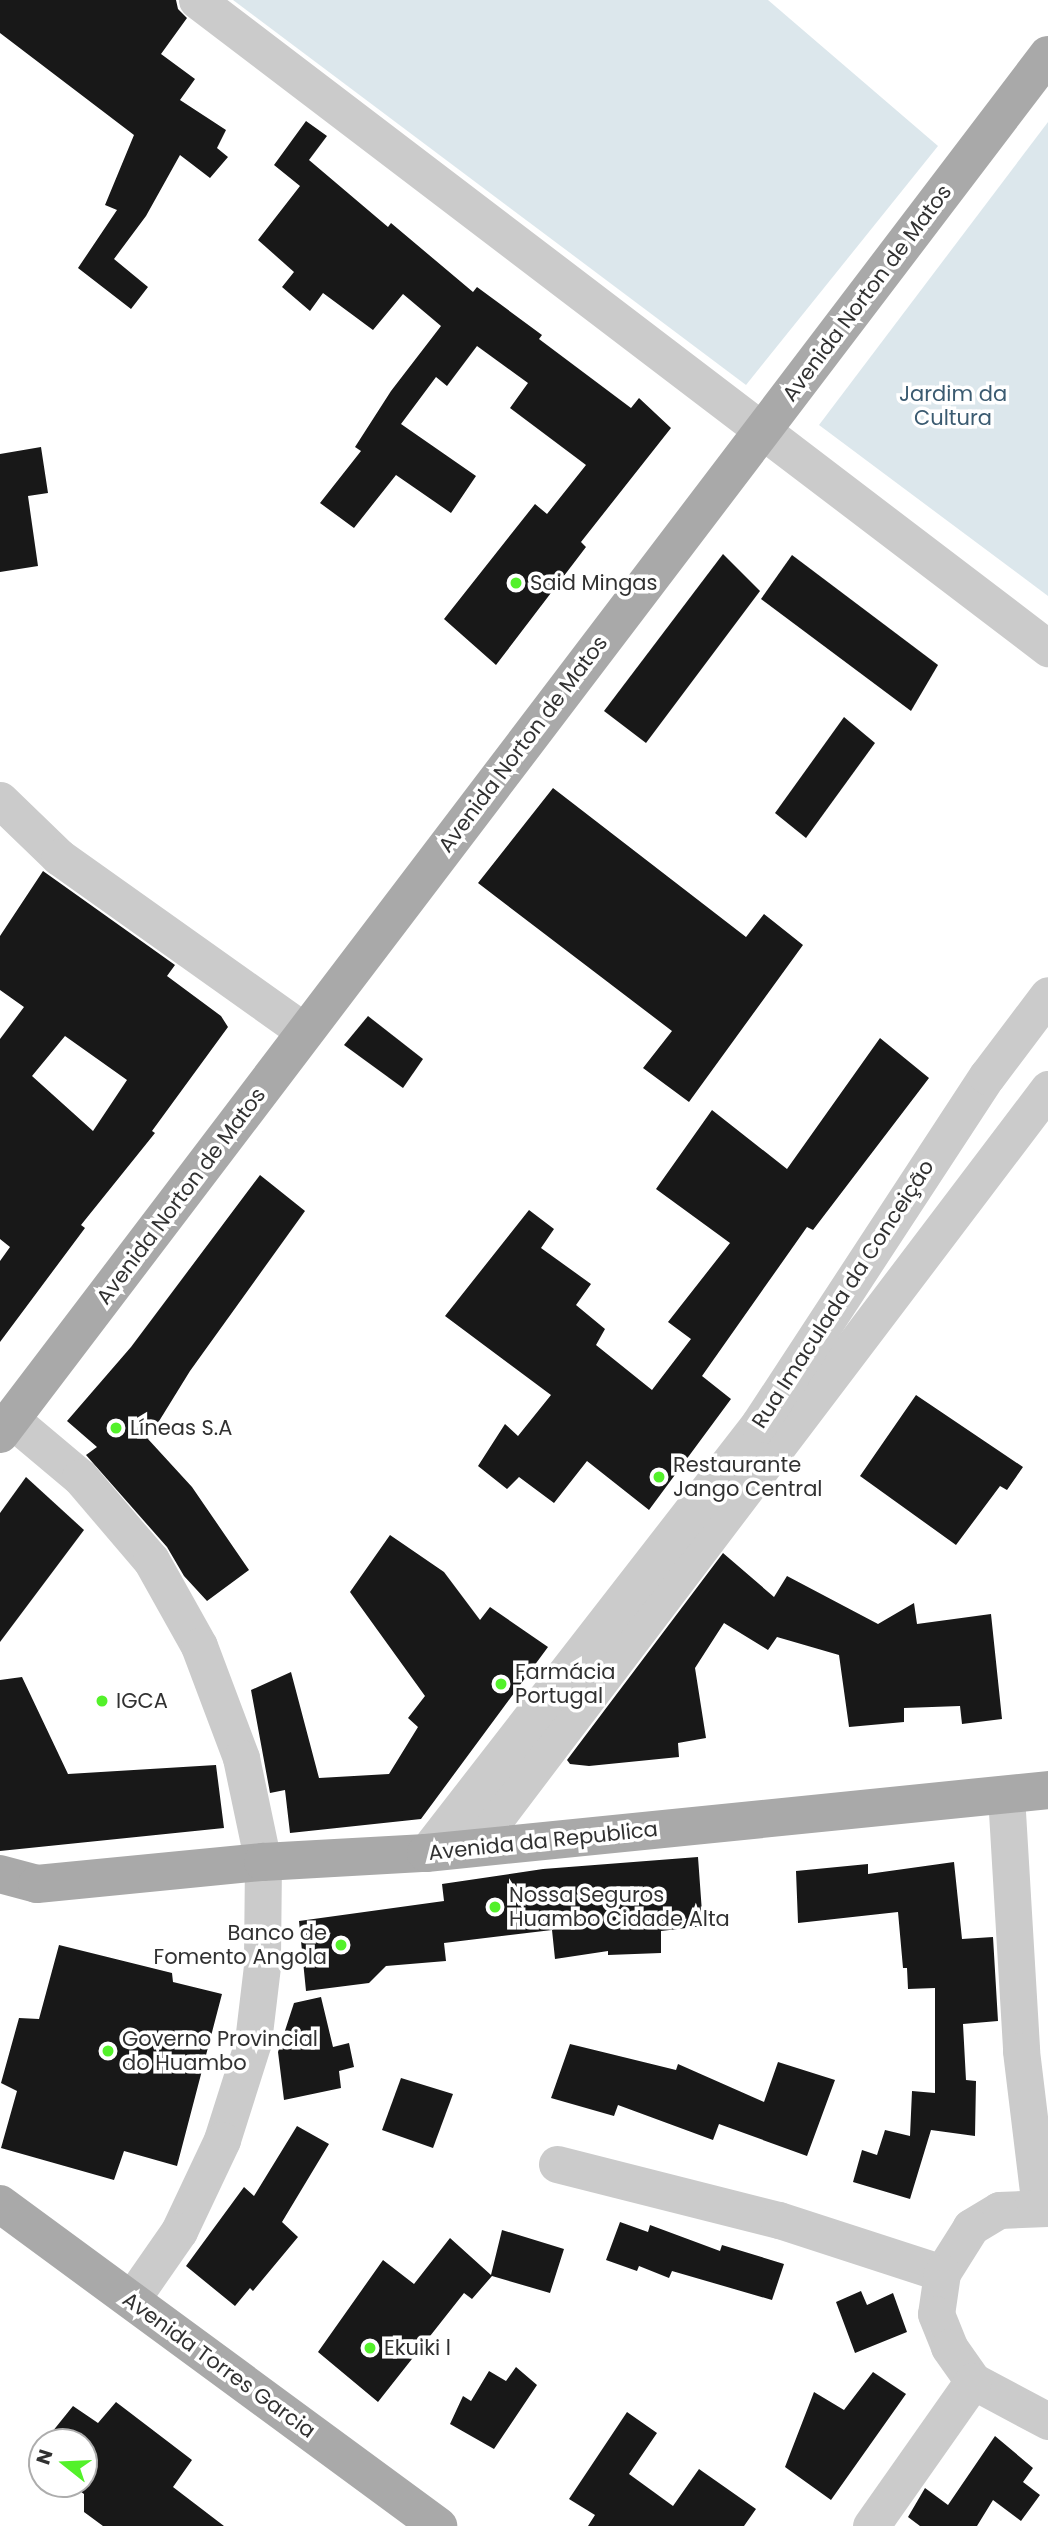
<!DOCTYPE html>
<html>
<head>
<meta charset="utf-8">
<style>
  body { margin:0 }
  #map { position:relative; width:1048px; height:2526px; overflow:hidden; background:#fff; font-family:Poppins,sans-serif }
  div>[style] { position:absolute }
  .green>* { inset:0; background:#dce7ec }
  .building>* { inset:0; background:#181818 }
  .minor>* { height:37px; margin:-18.5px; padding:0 18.5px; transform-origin:18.5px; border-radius:18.5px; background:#cbcbcb }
  .major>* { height:38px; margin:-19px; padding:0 19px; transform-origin:19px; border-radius:19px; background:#a9a9a9 }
  .dots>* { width:19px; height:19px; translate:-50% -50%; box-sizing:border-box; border:4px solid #fff; border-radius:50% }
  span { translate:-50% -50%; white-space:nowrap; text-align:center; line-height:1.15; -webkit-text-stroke:7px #fff; paint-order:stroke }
  .street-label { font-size:21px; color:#313131 }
  .park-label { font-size:21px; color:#3b5b71 }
  .poi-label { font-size:21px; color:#313131 }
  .left { translate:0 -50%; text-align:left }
  .right { translate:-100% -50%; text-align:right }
  .north { position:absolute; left:28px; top:2428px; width:70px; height:70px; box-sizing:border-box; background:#fff; border:2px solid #adadad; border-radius:50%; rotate:288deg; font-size:19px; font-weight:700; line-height:28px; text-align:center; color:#313131 }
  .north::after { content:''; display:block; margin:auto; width:24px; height:32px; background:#53f12a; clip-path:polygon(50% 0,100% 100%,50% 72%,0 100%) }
</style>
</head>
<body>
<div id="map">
  <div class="green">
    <div style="clip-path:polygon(233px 0,768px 0,938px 146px,746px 385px)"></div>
    <div style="clip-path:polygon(1048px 122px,1048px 596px,819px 425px)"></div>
  </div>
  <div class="building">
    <div style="clip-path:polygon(0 0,176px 0,178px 9px,187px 18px,161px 54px,195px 79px,180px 100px,226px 130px,217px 148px,228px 157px,210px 178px,180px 155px,146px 216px,114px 259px,148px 287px,131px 309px,78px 268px,117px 210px,105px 205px,134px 135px,0 33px)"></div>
    <div style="clip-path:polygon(306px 121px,327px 136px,309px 160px,388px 227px,391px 223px,473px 292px,477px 287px,542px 335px,539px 339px,631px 408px,639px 398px,671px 428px,581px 542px,586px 547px,496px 665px,444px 619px,535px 504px,547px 514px,586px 465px,510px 408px,528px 383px,477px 346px,447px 386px,436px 377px,401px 424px,476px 476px,451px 513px,396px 475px,354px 528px,320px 503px,361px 451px,355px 447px,391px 391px,441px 326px,403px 294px,373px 330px,323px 293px,310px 311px,282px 287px,294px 272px,258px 240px,300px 186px,274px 165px)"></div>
    <div style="clip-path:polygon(41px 447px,48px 493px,28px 496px,38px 566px,0 572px,0 454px)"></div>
    <div style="clip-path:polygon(723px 554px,760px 591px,646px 743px,604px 711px)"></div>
    <div style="clip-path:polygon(792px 555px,938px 665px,911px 711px,761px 599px)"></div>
    <div style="clip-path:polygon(844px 717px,875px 743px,806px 838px,775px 813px)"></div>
    <div style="clip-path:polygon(553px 788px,746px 937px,764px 914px,803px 945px,689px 1102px,643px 1068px,672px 1031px,478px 883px)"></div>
    <div style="clip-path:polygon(evenodd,43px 871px,175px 965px,167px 976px,221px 1016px,228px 1027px,152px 1131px,155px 1133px,81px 1225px,85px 1228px,0 1342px,0 1261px,10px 1247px,0 1239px,0 1039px,24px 1007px,0 990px,0 936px,43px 871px,65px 1036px,127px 1080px,93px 1131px,32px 1076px,65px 1036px)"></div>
    <div style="clip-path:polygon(368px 1016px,423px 1059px,403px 1088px,344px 1045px)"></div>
    <div style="clip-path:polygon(880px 1038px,929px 1078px,813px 1230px,807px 1227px,702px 1376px,731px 1399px,649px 1510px,587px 1461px,554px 1503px,519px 1477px,507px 1489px,478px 1466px,505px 1424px,518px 1436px,551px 1395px,445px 1316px,529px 1210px,554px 1229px,541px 1248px,591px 1284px,576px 1305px,605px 1329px,596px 1345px,652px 1390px,691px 1339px,668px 1322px,730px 1243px,656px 1189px,712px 1110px,787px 1169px)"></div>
    <div style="clip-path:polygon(260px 1175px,305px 1211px,190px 1371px,148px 1439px,192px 1487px,249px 1570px,207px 1601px,184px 1576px,167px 1547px,86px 1455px,97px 1447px,67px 1421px,131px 1347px)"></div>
    <div style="clip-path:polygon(916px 1395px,1023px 1467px,1007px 1490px,1000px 1486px,956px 1545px,860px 1476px)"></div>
    <div style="clip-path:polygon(26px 1477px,84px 1530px,0 1642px,0 1513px)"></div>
    <div style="clip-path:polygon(390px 1535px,444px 1572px,480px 1620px,490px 1607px,548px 1647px,421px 1819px,290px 1833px,285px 1790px,270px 1793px,251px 1690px,291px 1672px,319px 1778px,389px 1774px,418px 1727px,408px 1718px,425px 1696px,350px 1592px)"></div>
    <div style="clip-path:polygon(723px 1553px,774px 1597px,787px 1576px,878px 1624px,914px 1603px,917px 1624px,991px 1614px,1002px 1719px,962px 1724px,960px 1706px,904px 1708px,904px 1722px,849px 1727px,839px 1655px,777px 1637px,768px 1650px,724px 1623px,695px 1668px,706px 1738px,678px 1743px,679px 1757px,589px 1766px,570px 1764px,567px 1760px)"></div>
    <div style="clip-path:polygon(22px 1677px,68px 1774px,216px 1765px,224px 1828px,0 1851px,0 1680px)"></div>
    <div style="clip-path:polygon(698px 1857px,703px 1926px,661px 1931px,661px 1953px,608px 1955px,608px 1951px,555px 1959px,552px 1930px,444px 1943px,446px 1961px,386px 1966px,369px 1983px,306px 1991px,299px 1921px,444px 1901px,442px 1884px,543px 1869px)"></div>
    <div style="clip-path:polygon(954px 1862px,962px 1939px,993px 1937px,998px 2021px,963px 2024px,966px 2080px,976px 2081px,975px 2136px,931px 2130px,910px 2199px,853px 2182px,862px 2150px,877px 2155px,885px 2130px,910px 2136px,912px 2091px,935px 2093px,935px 1988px,908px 1989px,907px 1968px,903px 1968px,898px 1912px,798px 1923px,796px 1871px,868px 1864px,868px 1874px)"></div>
    <div style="clip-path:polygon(59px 1945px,172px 1973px,173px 1982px,222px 1994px,177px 2166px,124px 2151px,114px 2180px,1px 2148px,17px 2091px,1px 2083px,19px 2018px,39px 2019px)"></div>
    <div style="clip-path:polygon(321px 1997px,333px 2047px,349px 2043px,354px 2067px,339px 2071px,341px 2088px,284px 2100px,278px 2052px,294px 2003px)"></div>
    <div style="clip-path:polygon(570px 2044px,676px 2070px,678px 2064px,764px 2102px,778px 2062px,835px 2080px,807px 2156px,719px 2124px,713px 2140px,618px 2105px,614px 2116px,551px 2098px)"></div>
    <div style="clip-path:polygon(401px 2078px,453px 2094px,433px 2148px,382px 2130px)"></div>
    <div style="clip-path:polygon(297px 2126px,329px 2144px,282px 2222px,298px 2237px,253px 2291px,250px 2288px,235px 2306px,186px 2266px,244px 2187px,254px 2196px)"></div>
    <div style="clip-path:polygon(620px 2222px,648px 2232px,650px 2225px,720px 2251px,722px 2245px,784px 2264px,772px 2300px,672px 2271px,669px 2278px,639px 2266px,637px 2271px,606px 2260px)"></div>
    <div style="clip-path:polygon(502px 2230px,564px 2249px,550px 2293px,492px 2276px,472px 2299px,464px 2293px,378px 2402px,318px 2352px,383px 2260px,414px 2284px,450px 2238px,491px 2275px)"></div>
    <div style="clip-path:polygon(861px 2291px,867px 2305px,893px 2293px,907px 2332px,855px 2353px,836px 2302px)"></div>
    <div style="clip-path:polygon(516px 2367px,537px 2385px,494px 2449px,450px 2424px,463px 2396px,471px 2401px,489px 2371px,506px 2381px)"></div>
    <div style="clip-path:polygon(873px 2372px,906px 2394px,831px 2500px,785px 2467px,814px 2392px,844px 2410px)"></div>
    <div style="clip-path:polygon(116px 2402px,192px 2460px,173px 2487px,224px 2526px,103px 2526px,84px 2512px,84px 2494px,70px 2484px,84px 2484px,84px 2442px,44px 2442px,73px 2406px,98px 2423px)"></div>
    <div style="clip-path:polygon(627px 2412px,657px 2433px,629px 2474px,673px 2506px,699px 2469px,756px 2509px,744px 2526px,588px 2526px,595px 2515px,569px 2499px)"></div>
    <div style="clip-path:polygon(995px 2436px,1033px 2468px,1023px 2482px,1040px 2495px,1021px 2521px,993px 2500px,977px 2526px,920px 2526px,908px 2517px,925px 2488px,948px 2505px)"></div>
  </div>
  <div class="minor">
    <div style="left:197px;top:0;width:1070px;rotate:37.29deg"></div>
    <div style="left:0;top:800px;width:82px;rotate:44deg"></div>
    <div style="left:59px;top:857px;width:301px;rotate:35.4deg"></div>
    <div style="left:12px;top:1420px;width:89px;rotate:40deg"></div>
    <div style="left:80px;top:1477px;width:109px;rotate:49.5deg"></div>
    <div style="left:151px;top:1560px;width:98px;rotate:60.8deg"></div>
    <div style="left:199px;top:1646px;width:120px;rotate:69.4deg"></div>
    <div style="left:241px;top:1758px;width:106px;rotate:78.1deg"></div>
    <div style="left:263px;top:1862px;width:104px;rotate:90.6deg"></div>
    <div style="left:262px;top:1966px;width:77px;rotate:96.8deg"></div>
    <div style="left:253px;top:2042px;width:103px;rotate:107.6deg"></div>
    <div style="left:222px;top:2140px;width:101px;rotate:115.3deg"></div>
    <div style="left:179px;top:2231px;width:84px;rotate:124.8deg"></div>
    <div style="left:1006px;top:1795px;width:256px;rotate:86.6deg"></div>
    <div style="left:1021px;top:2051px;width:157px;rotate:83.1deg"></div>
    <div style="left:474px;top:1847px;width:951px;rotate:-52.86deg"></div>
    <div style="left:426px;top:1853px;width:543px;rotate:-52.18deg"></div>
    <div style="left:759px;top:1424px;width:416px;rotate:-56.8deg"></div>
    <div style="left:987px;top:1076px;width:101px;rotate:-53deg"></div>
    <div style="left:557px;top:2164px;width:229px;rotate:14.2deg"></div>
    <div style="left:779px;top:2220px;width:171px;rotate:18deg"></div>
    <div style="left:1048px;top:2208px;width:49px;rotate:177.7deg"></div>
    <div style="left:999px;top:2210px;width:33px;rotate:149deg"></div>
    <div style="left:971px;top:2227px;width:54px;rotate:122.2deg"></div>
    <div style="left:942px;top:2273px;width:41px;rotate:98.3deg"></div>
    <div style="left:936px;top:2314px;width:35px;rotate:68deg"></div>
    <div style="left:949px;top:2347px;width:42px;rotate:54.8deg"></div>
    <div style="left:973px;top:2381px;width:85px;rotate:28.1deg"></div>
    <div style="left:871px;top:2526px;width:177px;rotate:-54.9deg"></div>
  </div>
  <div class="major">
    <div style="left:0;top:1434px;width:1732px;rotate:-52.77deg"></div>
    <div style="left:0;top:1874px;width:38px;rotate:15deg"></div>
    <div style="left:37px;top:1884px;width:227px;rotate:-5.6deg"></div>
    <div style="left:263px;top:1862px;width:163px;rotate:-3.2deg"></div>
    <div style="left:426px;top:1853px;width:625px;rotate:-5.78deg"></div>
    <div style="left:0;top:2204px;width:544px;rotate:36.32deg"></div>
  </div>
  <div class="dots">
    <div style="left:516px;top:583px;background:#53f12a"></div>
    <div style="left:116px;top:1428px;background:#53f12a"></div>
    <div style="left:659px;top:1477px;background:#53f12a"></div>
    <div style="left:501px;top:1684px;background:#53f12a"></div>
    <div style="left:102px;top:1701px;background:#53f12a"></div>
    <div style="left:495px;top:1907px;background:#53f12a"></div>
    <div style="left:341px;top:1945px;background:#53f12a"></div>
    <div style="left:108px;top:2051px;background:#53f12a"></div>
    <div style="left:370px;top:2348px;background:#53f12a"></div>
  </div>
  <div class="street-label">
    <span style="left:867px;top:293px;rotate:-53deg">Avenida Norton de Matos</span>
    <span style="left:523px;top:744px;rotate:-53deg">Avenida Norton de Matos</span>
    <span style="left:181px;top:1196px;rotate:-53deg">Avenida Norton de Matos</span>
    <span style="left:843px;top:1294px;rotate:-57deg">Rua Imaculada da Conceição</span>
    <span style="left:543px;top:1841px;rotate:-6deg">Avenida da Republica</span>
    <span style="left:219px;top:2365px;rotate:36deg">Avenida Torres Garcia</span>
  </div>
  <div class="park-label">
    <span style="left:953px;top:406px">Jardim da<br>Cultura</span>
  </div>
  <div class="poi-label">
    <span class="left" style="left:530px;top:583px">Said Mingas</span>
    <span class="left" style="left:130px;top:1428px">Líneas S.A</span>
    <span class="left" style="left:673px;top:1477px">Restaurante<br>Jango Central</span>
    <span class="left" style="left:515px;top:1684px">Farmácia<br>Portugal</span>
    <span class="left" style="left:116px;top:1701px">IGCA</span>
    <span class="left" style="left:509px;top:1907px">Nossa Seguros<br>Huambo Cidade Alta</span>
    <span class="right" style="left:327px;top:1945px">Banco de<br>Fomento Angola</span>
    <span class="left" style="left:122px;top:2051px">Governo Provincial<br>do Huambo</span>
    <span class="left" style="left:384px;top:2348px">Ekuiki l</span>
  </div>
  <div class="north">N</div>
</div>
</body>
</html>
